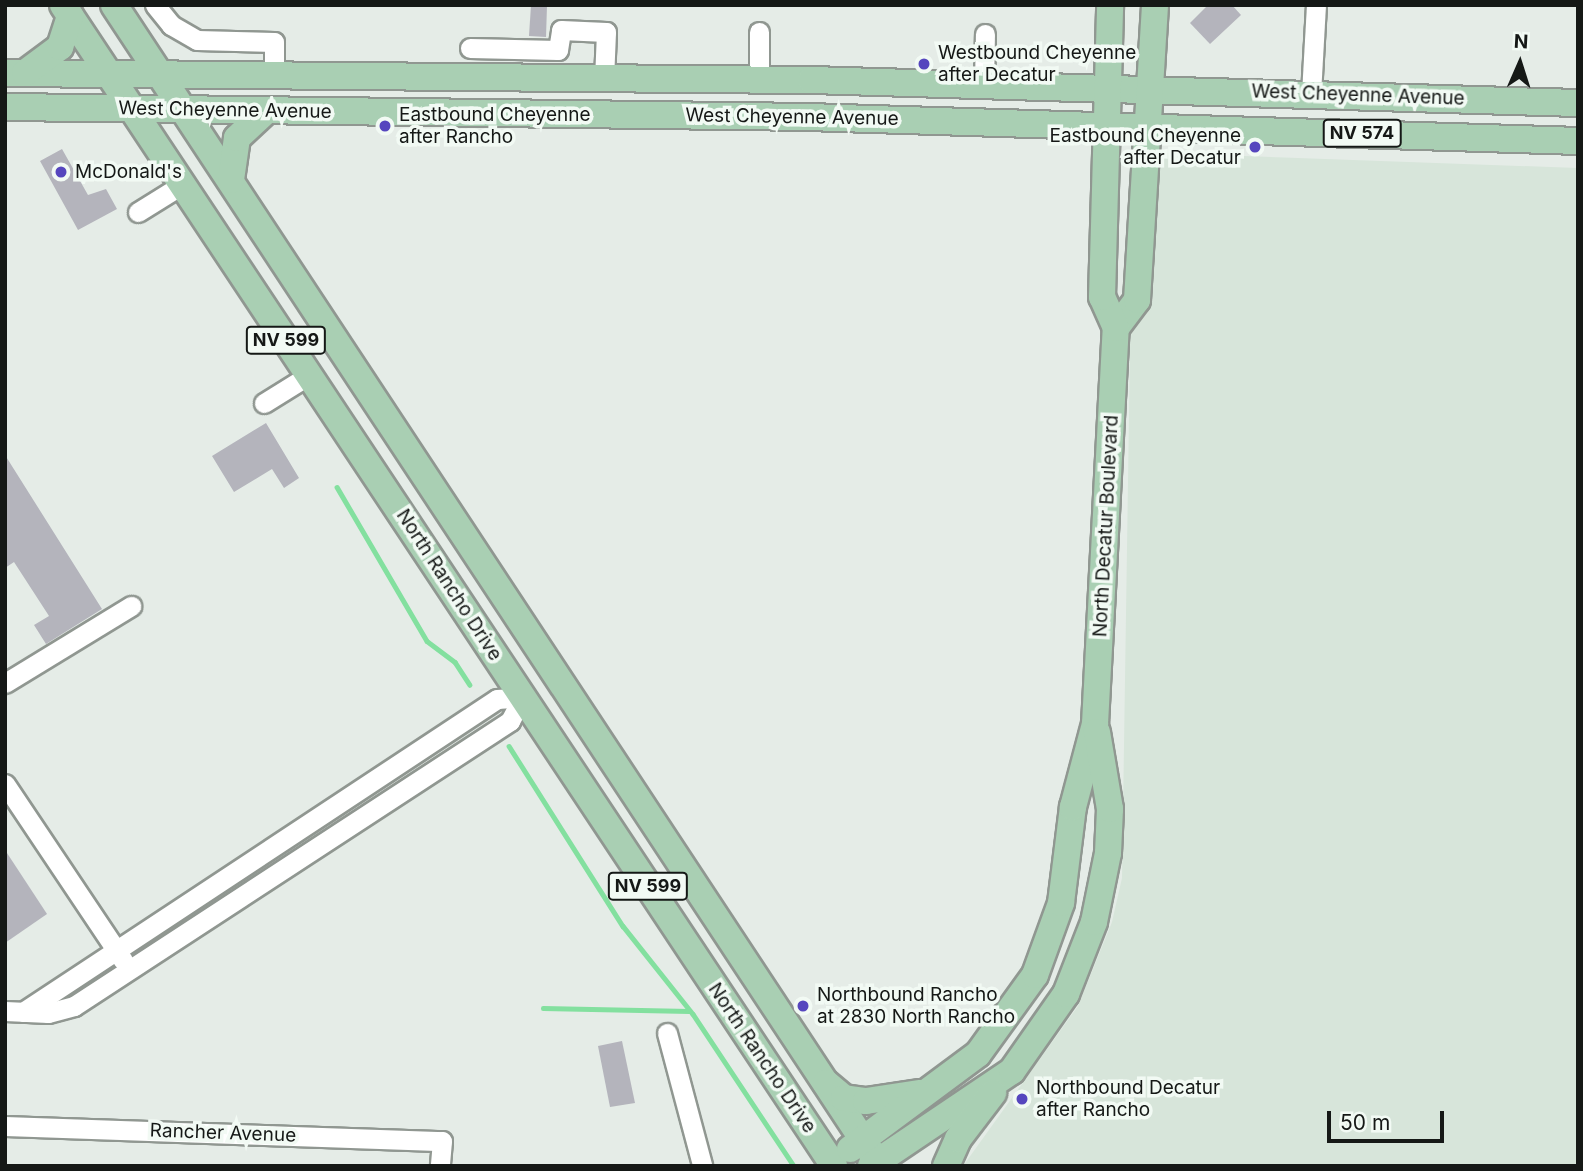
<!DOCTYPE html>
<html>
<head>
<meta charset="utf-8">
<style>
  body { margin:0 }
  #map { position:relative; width:1583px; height:1171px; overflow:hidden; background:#e5ece7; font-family:Inter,sans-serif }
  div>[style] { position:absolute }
  .built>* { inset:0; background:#d7e5da }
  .stream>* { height:4.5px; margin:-2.25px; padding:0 2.25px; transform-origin:2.25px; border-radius:2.25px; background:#83e09f }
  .building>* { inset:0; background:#b4b4bc }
  .roads { filter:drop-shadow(2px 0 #909791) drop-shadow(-2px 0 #909791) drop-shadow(0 2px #909791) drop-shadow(0 -2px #909791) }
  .minor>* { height:19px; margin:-9.5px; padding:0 9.5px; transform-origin:9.5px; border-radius:9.5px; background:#fff }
  .major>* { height:26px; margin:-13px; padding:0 13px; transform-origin:13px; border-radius:13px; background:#a9cfb3 }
  .dots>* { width:19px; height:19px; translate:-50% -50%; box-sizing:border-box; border:4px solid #f2faf4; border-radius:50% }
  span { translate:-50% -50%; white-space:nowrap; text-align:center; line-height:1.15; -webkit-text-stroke:7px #f2faf4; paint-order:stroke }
  .shield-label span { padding:2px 5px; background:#f2faf4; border:2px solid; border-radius:5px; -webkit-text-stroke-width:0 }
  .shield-label { font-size:18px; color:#151816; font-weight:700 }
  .poi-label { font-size:19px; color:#151816 }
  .left { translate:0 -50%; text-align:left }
  .right { translate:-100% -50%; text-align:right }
  .street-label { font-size:19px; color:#151816 }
  .frame { position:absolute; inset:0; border:7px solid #151816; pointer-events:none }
  .north { position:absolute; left:1485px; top:28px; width:70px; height:70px; -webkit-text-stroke:5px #f2faf4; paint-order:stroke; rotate:3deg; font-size:19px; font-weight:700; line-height:28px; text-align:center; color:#151816 }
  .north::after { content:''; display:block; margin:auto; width:24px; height:32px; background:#151816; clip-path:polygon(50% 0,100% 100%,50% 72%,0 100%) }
  .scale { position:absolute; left:1327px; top:1111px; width:117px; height:32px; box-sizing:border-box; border:4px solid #151816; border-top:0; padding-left:9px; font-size:21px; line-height:24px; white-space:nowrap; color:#151816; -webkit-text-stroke:5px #f2faf4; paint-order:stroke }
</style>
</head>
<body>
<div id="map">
  <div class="built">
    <div style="clip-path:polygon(1133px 152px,1578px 168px,1578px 1166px,963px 1166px,1078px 1006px,1112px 922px,1122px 878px)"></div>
  </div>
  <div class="stream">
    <div style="left:337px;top:487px;width:178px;rotate:59.7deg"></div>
    <div style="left:427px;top:641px;width:35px;rotate:37deg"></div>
    <div style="left:455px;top:662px;width:27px;rotate:57deg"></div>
    <div style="left:509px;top:746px;width:213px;rotate:57.7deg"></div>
    <div style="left:623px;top:926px;width:112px;rotate:51.5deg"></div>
    <div style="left:693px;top:1014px;width:182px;rotate:56.4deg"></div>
    <div style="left:543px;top:1008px;width:146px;rotate:1.2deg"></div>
  </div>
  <div class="building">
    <div style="clip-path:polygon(531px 5px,547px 5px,546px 37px,529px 36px)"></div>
    <div style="clip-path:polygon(1208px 5px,1232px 5px,1241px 15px,1210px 44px,1190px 23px)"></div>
    <div style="clip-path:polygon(62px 149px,88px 195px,106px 189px,117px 209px,78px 230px,40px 161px)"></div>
    <div style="clip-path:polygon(266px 423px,299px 478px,284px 488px,272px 469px,234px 492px,212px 456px)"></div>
    <div style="clip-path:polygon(5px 455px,102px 609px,46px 644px,34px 625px,49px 616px,14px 562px,5px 568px)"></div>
    <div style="clip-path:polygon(5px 850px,47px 914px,5px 943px)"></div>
    <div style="clip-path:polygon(622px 1041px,635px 1103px,610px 1107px,598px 1046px)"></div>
  </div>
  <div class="roads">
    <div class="minor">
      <div style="left:155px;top:5px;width:26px;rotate:51deg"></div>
      <div style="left:171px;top:25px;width:30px;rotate:30deg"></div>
      <div style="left:197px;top:40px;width:77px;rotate:1.5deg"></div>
      <div style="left:274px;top:42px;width:34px;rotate:90deg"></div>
      <div style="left:759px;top:32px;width:48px;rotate:90deg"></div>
      <div style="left:470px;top:48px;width:88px;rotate:1.3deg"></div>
      <div style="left:558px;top:50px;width:20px;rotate:-81deg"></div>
      <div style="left:561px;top:30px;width:45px;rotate:2.5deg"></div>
      <div style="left:606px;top:32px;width:47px;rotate:92.4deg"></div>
      <div style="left:984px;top:84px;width:50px;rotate:-88.9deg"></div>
      <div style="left:1311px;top:94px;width:89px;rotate:-86.8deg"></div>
      <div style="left:138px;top:212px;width:53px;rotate:-31.9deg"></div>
      <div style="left:264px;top:403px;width:53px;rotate:-31.9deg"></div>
      <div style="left:5px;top:683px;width:148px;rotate:-31.4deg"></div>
      <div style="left:5px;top:784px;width:212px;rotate:56.2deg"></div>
      <div style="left:5px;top:1011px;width:43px;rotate:2.7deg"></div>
      <div style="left:48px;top:1013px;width:27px;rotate:-15deg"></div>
      <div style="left:74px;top:1006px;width:521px;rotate:-33.17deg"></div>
      <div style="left:510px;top:721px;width:27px;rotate:-62deg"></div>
      <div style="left:23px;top:1012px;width:568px;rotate:-33.44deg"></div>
      <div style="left:497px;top:699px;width:26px;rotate:-4deg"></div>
      <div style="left:667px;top:1033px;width:137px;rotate:75.1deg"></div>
      <div style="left:5px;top:1126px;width:437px;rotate:2deg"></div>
      <div style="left:442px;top:1141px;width:25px;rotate:95deg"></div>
    </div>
    <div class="major">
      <div style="left:63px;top:5px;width:1394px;rotate:56.41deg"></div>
      <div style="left:114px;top:5px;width:1391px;rotate:56.58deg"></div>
      <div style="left:5px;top:73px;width:806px;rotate:0.5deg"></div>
      <div style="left:811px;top:80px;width:767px;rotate:1.72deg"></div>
      <div style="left:25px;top:73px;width:44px;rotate:-36.6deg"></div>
      <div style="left:60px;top:47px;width:33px;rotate:-72deg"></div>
      <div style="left:5px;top:107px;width:802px;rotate:0.71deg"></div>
      <div style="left:807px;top:117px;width:771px;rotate:1.78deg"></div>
      <div style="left:231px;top:180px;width:42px;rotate:-81.9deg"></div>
      <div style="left:237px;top:138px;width:40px;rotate:-43deg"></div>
      <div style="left:1116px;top:328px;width:35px;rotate:-53deg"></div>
      <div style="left:1137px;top:300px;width:296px;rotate:-86.5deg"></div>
      <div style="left:826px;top:1083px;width:23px;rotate:40deg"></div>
      <div style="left:844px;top:1098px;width:22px;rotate:8deg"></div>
      <div style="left:866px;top:1101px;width:55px;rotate:-8.4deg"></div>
      <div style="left:850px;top:1149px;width:159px;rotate:-36.6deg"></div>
      <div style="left:978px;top:1054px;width:97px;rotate:-54.2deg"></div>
      <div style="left:1035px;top:975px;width:77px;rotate:-70.1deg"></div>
      <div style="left:1061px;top:903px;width:97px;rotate:-82.9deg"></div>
      <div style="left:1073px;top:807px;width:86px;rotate:-75.2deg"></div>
      <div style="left:1095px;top:724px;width:397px;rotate:-87deg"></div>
      <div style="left:1116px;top:328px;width:34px;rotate:-114deg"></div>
      <div style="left:1102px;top:297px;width:292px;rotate:-88.4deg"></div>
      <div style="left:871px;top:1166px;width:170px;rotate:-34deg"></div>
      <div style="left:1012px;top:1071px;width:94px;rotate:-55deg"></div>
      <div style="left:1066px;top:994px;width:77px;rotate:-68.7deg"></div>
      <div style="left:1094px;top:922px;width:70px;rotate:-78.5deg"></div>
      <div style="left:1108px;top:853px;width:44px;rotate:-87.4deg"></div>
      <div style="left:1110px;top:809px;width:78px;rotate:-99.6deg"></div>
      <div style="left:946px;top:1166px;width:30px;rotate:-66deg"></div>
      <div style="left:958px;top:1139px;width:58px;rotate:-52.7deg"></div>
    </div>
  </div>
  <div class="dots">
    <div style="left:924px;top:64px;background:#5646be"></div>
    <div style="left:385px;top:126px;background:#5646be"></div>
    <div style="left:1255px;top:147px;background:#5646be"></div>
    <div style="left:61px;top:172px;background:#5646be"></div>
    <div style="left:803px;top:1006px;background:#5646be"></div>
    <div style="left:1022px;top:1099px;background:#5646be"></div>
  </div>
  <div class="shield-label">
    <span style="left:1362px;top:133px">NV 574</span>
    <span style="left:286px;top:340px">NV 599</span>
    <span style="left:648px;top:886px">NV 599</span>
  </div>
  <div class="poi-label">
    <span class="left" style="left:938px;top:64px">Westbound Cheyenne<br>after Decatur</span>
    <span class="left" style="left:399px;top:126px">Eastbound Cheyenne<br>after Rancho</span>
    <span class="right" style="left:1241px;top:147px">Eastbound Cheyenne<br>after Decatur</span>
    <span class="left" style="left:75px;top:172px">McDonald's</span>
    <span class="left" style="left:817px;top:1006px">Northbound Rancho<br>at 2830 North Rancho</span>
    <span class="left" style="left:1036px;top:1099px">Northbound Decatur<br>after Rancho</span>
  </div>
  <div class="street-label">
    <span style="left:1358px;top:95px;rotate:2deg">West Cheyenne Avenue</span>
    <span style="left:225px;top:110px;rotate:1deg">West Cheyenne Avenue</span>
    <span style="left:792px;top:117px;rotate:1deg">West Cheyenne Avenue</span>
    <span style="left:1106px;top:526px;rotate:-87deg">North Decatur Boulevard</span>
    <span style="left:449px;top:585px;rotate:57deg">North Rancho Drive</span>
    <span style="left:762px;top:1058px;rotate:56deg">North Rancho Drive</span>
    <span style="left:223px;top:1133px;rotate:2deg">Rancher Avenue</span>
  </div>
  <div class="frame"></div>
  <div class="north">N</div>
  <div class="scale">50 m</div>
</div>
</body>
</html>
